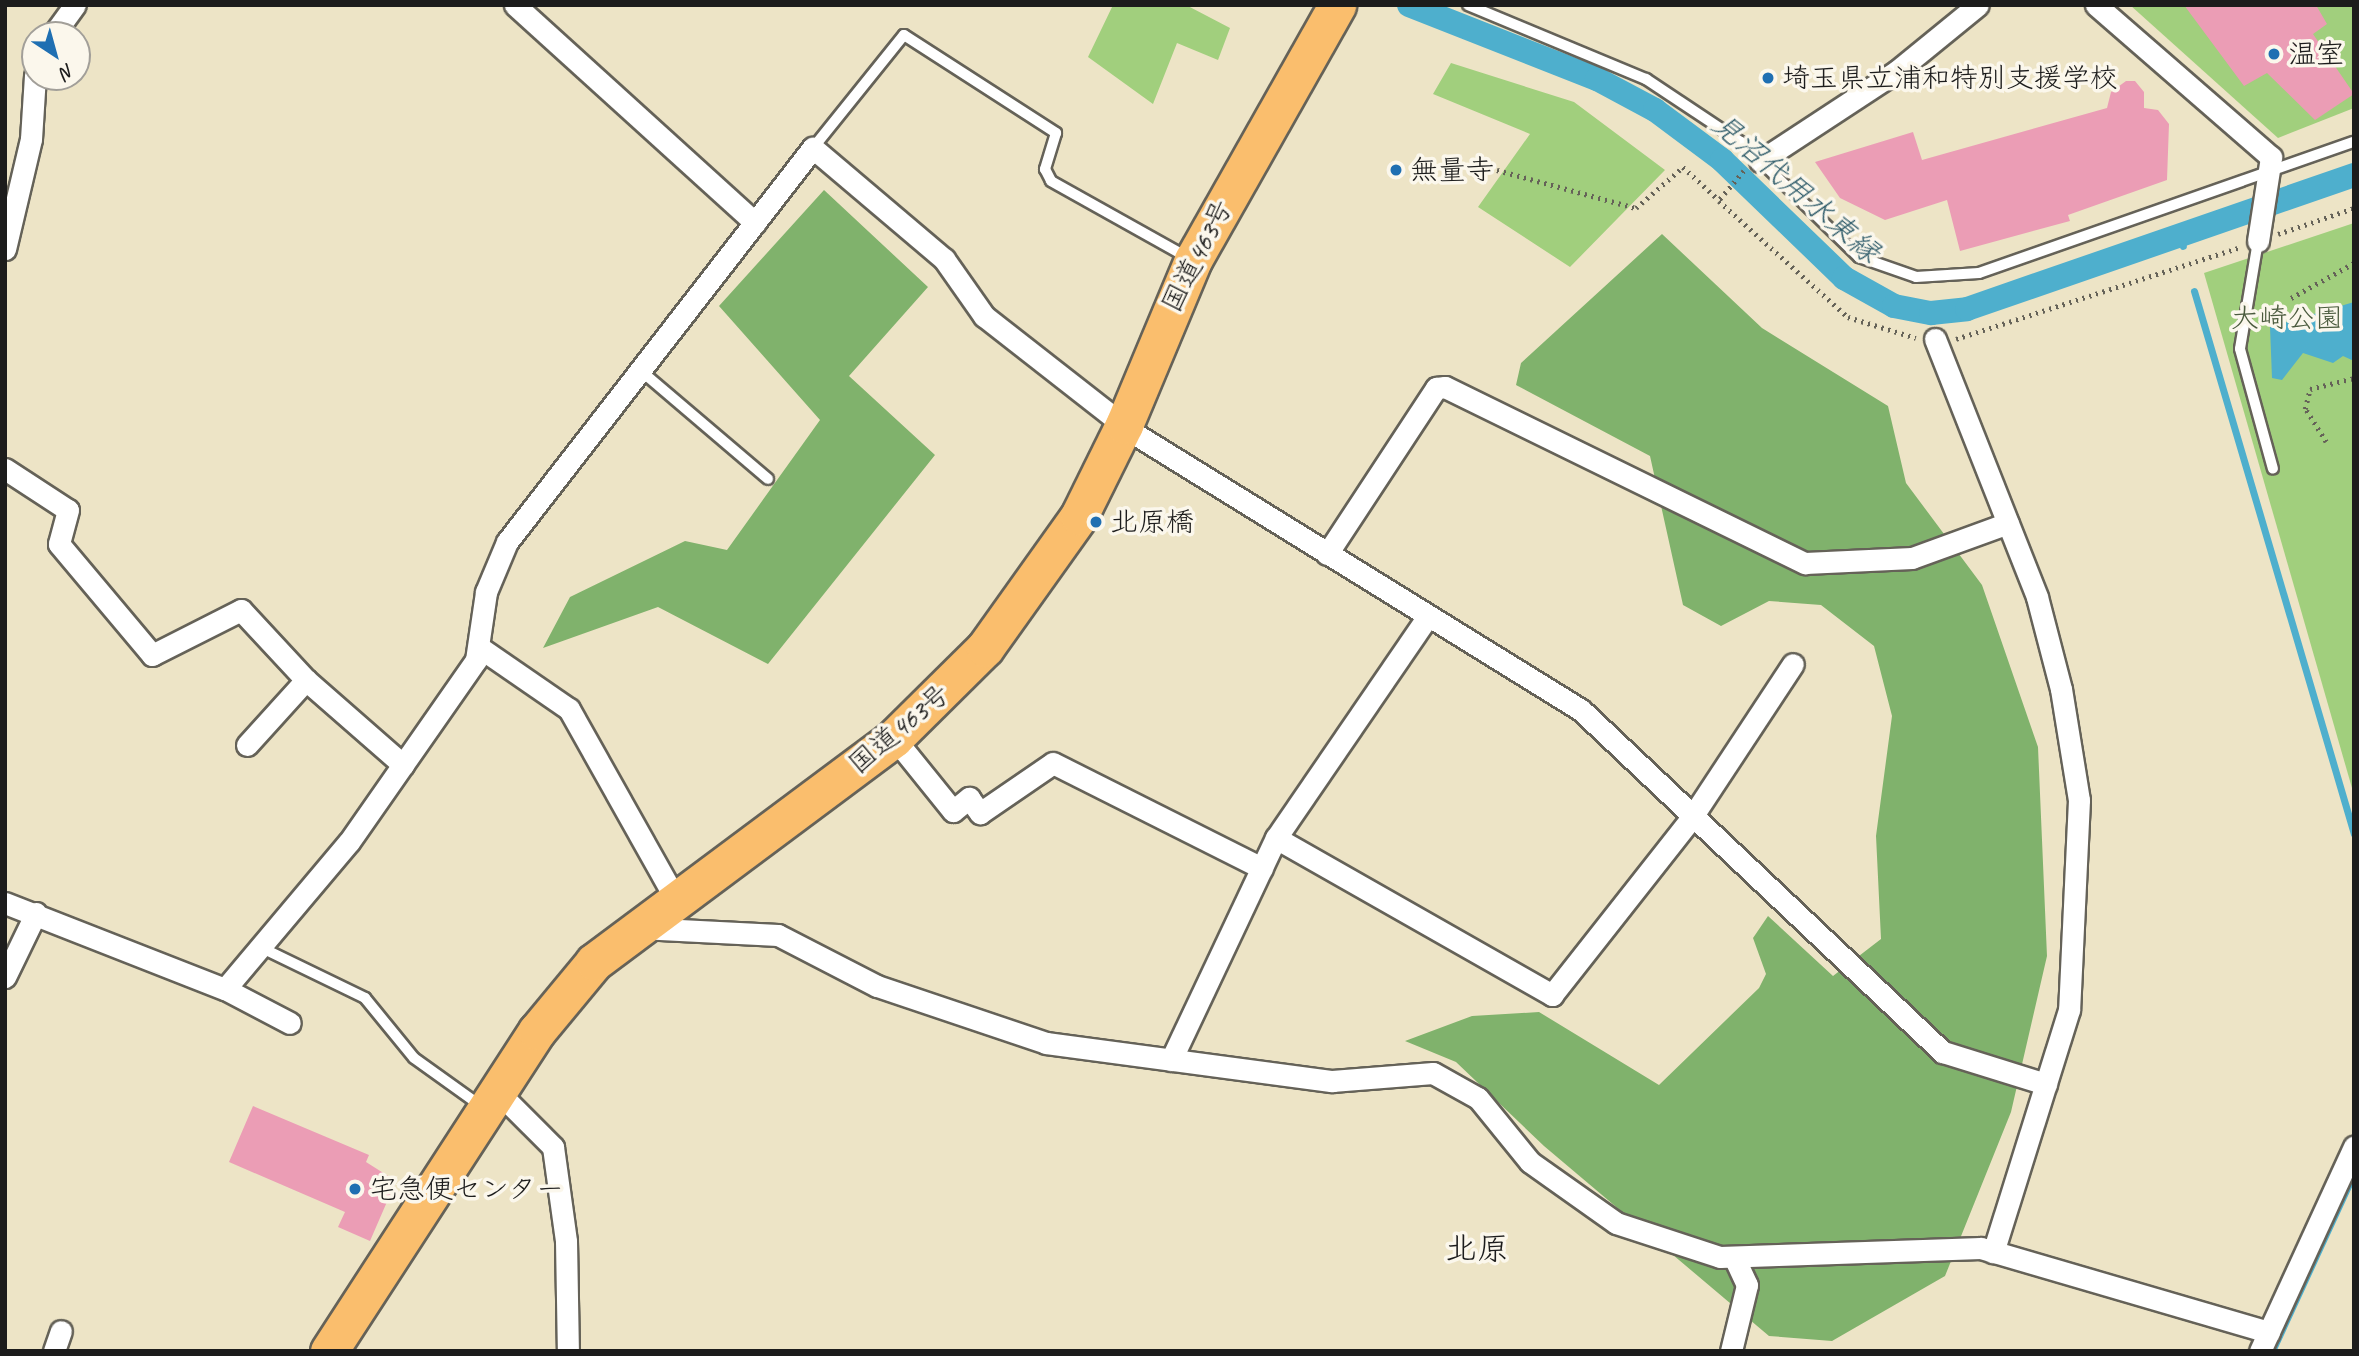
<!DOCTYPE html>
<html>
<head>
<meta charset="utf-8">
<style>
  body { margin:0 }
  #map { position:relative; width:2359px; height:1356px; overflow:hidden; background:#ede4c6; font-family:Caveat,"Klee One",sans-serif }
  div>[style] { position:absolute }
  .green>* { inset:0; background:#a1cf7d }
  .forest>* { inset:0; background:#80b26c }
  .water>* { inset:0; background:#4eafcd }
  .stream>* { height:7px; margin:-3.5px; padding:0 3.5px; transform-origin:3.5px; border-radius:3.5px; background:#4eafcd }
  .canal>* { height:24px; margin:-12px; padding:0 12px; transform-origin:12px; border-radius:12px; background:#4eafcd }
  .building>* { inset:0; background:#eb9db5 }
  .path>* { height:4.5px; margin-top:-2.25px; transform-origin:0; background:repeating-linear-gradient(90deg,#656258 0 2px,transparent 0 7px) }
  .roads { filter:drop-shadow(2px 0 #656258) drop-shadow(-2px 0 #656258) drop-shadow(0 2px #656258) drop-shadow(0 -2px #656258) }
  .service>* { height:10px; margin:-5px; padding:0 5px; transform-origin:5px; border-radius:5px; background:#fff }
  .minor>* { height:21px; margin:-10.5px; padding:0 10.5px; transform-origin:10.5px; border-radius:10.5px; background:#fff }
  .trunk>* { height:37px; margin:-18.5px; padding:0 18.5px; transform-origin:18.5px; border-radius:18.5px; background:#fabe6d }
  .dots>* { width:19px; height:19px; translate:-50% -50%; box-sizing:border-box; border:4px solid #fbf7ec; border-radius:50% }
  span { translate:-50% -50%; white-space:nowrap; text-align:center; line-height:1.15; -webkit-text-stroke:7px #fbf7ec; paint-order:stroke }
  .poi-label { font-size:28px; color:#1c1c1c }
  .left { translate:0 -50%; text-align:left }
  .street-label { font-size:28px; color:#1c1c1c }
  .park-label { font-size:28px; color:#4b5b3e }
  .water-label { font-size:30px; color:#325e6c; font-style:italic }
  .quarter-label { font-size:32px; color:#1c1c1c }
  .frame { position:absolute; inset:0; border:7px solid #1c1c1c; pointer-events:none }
  .north { position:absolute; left:21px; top:21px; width:70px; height:70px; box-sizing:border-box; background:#fbf7ec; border:2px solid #a29f99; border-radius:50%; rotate:144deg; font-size:19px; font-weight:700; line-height:28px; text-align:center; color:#1c1c1c }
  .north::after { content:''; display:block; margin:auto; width:24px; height:32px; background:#1f6fb2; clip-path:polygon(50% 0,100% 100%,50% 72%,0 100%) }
</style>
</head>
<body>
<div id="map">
  <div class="green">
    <div style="clip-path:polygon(1113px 5px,1186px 5px,1230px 28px,1218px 60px,1177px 43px,1153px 104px,1088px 57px)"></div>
    <div style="clip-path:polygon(2130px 5px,2354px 5px,2354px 108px,2278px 138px)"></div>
    <div style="clip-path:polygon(1451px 63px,1574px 102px,1665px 170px,1570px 267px,1478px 207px,1530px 134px,1433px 94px)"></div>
    <div style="clip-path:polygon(2354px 223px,2354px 795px,2204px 273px)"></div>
  </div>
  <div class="forest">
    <div style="clip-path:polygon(824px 190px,928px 287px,849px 376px,935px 455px,768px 664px,658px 607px,543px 648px,570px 597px,685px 541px,727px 550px,820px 420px,719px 306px)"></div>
    <div style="clip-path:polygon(1662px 234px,1762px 328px,1888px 406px,1906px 483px,1982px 585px,2038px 747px,2047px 956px,2011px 1112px,1945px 1276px,1832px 1341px,1769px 1336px,1544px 1146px,1456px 1062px,1405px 1041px,1472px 1016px,1539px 1012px,1659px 1085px,1759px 988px,1766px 974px,1753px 938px,1768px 916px,1833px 976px,1881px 939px,1876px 836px,1892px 716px,1874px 646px,1821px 605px,1769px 601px,1721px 626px,1683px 605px,1650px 456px,1516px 385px,1521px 363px)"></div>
  </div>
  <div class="water">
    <div style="clip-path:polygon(2354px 302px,2354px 361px,2343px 356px,2333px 363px,2303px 353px,2282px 380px,2272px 378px,2270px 327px)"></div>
  </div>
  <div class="stream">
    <div style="left:2181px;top:234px;width:12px;rotate:81deg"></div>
    <div style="left:2194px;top:291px;width:566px;rotate:73.58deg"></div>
    <div style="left:2272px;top:1351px;width:196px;rotate:-65.3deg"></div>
  </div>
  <div class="canal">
    <div style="left:1409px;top:5px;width:202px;rotate:21.5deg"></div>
    <div style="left:1597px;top:79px;width:66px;rotate:28.1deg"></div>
    <div style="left:1655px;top:110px;width:84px;rotate:36.7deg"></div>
    <div style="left:1722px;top:160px;width:170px;rotate:44deg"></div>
    <div style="left:1844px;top:278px;width:57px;rotate:29.2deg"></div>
    <div style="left:1894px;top:306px;width:38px;rotate:11deg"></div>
    <div style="left:1931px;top:313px;width:36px;rotate:-6deg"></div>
    <div style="left:1967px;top:309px;width:410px;rotate:-19.1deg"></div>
  </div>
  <div class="building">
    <div style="clip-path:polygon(2184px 5px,2316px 5px,2327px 24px,2313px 34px,2354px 94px,2315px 120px,2267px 73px,2244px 86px)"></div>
    <div style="clip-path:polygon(2126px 81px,2135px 81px,2144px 92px,2144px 108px,2158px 110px,2169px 124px,2167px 180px,2068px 215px,2070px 221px,1960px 251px,1947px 200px,1885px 220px,1840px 198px,1815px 162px,1913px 132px,1922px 160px,2107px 108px,2111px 92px)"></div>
    <div style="clip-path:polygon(253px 1106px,369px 1155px,366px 1162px,396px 1181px,370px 1241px,338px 1227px,345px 1212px,229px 1162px)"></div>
  </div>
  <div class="path">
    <div style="left:1497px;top:170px;width:144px;rotate:15.3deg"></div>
    <div style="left:1636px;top:208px;width:62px;rotate:-41.1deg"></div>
    <div style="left:1683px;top:167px;width:49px;rotate:42.5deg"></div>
    <div style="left:1744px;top:171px;width:39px;rotate:130deg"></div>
    <div style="left:1719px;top:201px;width:173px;rotate:42deg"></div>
    <div style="left:1848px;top:317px;width:71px;rotate:17.2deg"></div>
    <div style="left:2278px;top:234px;width:80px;rotate:-18.9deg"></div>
    <div style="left:2291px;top:298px;width:72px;rotate:-29.1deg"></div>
    <div style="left:1956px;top:339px;width:299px;rotate:-17.9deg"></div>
    <div style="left:2326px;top:442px;width:39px;rotate:-122deg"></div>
    <div style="left:2305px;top:409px;width:21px;rotate:-76deg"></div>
    <div style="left:2310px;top:389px;width:45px;rotate:-14deg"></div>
  </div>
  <div class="roads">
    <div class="service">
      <div style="left:1468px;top:5px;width:193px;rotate:22.6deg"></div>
      <div style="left:1646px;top:79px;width:114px;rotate:33.6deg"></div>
      <div style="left:1741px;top:142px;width:165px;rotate:44.3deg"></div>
      <div style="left:1859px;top:257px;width:60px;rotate:19.3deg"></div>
      <div style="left:1916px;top:277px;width:63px;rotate:-3.6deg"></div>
      <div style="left:1979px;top:273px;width:397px;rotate:-19.3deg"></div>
      <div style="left:813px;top:148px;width:145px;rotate:-51.2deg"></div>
      <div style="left:904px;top:35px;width:181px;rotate:32.8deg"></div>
      <div style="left:1056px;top:133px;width:38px;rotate:107deg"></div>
      <div style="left:1045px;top:169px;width:13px;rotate:63deg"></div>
      <div style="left:1051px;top:181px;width:156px;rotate:29.2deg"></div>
      <div style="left:2258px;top:241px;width:109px;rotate:99.5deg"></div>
      <div style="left:2240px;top:349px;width:124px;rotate:74.6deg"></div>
      <div style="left:640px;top:370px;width:168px;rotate:40.4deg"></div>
      <div style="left:260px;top:947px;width:117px;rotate:25.9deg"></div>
      <div style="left:365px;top:998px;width:77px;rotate:50.8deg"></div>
      <div style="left:414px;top:1058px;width:82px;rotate:35.6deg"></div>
    </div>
    <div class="minor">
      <div style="left:515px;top:5px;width:324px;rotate:42.2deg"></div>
      <div style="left:2096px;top:5px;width:232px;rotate:41deg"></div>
      <div style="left:2271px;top:157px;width:85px;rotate:98.8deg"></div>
      <div style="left:53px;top:35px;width:37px;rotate:-54deg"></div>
      <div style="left:1760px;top:161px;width:164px;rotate:-33.3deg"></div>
      <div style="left:1897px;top:71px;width:104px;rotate:-39.2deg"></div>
      <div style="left:5px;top:249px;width:113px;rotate:-76.7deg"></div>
      <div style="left:31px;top:139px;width:64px;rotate:-86.4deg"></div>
      <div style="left:1935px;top:339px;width:277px;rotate:68.4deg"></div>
      <div style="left:2037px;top:597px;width:95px;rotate:75.4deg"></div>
      <div style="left:2061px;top:689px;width:112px;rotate:80.8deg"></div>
      <div style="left:2079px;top:800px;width:210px;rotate:92.7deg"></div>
      <div style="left:2069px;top:1010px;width:254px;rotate:107.4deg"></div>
      <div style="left:5px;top:469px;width:75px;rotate:33.1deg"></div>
      <div style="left:68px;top:510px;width:35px;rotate:105deg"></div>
      <div style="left:59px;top:544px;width:145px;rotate:50deg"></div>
      <div style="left:152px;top:655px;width:100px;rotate:-26.8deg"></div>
      <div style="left:241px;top:610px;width:96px;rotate:47.1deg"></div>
      <div style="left:306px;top:680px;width:129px;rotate:41.2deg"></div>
      <div style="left:1327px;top:554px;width:199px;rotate:-56.7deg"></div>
      <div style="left:1436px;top:388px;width:9px;rotate:-6deg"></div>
      <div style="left:1445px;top:387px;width:401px;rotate:26.1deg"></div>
      <div style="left:1805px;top:563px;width:107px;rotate:-2.7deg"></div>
      <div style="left:1912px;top:558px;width:102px;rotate:-20deg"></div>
      <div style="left:479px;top:647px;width:109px;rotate:34.6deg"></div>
      <div style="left:569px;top:709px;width:214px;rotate:60.7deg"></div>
      <div style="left:894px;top:738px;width:94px;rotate:51.1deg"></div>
      <div style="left:953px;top:811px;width:21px;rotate:-39deg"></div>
      <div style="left:969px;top:798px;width:19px;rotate:54deg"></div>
      <div style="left:980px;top:813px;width:88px;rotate:-34.4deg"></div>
      <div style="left:1053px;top:763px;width:234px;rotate:26.7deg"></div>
      <div style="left:247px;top:745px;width:88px;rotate:-47.8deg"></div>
      <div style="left:1276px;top:838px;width:318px;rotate:29.6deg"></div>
      <div style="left:1552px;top:995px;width:226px;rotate:-51.8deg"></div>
      <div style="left:1692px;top:817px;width:183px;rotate:-56.6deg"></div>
      <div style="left:5px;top:903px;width:236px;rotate:21.4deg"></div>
      <div style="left:225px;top:989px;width:73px;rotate:27.6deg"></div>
      <div style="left:640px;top:928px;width:138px;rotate:2.9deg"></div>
      <div style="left:778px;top:935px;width:111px;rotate:27.3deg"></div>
      <div style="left:877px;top:986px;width:178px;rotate:18.6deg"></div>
      <div style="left:1046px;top:1043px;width:289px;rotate:7.6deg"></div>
      <div style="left:1332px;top:1081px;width:101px;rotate:-4.5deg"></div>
      <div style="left:1433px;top:1073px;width:51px;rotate:29.1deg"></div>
      <div style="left:1478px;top:1098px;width:82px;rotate:50.9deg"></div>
      <div style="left:1530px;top:1162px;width:105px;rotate:35.3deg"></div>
      <div style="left:1616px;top:1223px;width:109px;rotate:18.1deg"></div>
      <div style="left:1720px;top:1257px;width:261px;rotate:-2deg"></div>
      <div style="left:1981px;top:1248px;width:300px;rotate:16.3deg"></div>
      <div style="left:5px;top:977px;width:71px;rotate:-64.2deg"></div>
      <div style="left:225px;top:989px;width:192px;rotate:-49.9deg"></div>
      <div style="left:349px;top:842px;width:222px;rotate:-55.1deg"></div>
      <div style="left:476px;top:660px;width:69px;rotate:-81.6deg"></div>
      <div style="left:486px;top:592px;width:54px;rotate:-67.2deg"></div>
      <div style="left:507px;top:542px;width:499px;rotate:-52.2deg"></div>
      <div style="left:813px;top:148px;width:172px;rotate:40.3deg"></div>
      <div style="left:944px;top:259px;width:70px;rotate:54.9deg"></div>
      <div style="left:984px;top:316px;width:192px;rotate:38deg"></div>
      <div style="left:1135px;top:434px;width:524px;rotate:31.75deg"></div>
      <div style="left:1581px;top:710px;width:498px;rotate:43.4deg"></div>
      <div style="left:1943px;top:1052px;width:108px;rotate:17.3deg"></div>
      <div style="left:1171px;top:1060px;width:246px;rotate:-64.7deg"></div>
      <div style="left:1276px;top:838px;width:269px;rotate:-55.6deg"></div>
      <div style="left:498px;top:1092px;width:78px;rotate:45deg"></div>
      <div style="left:553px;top:1147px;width:95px;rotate:82.1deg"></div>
      <div style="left:566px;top:1241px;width:110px;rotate:89deg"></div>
      <div style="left:54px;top:1351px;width:21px;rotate:-71deg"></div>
      <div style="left:1731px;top:1351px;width:68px;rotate:-76.4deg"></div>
      <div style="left:1747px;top:1285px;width:29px;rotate:-115deg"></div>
      <div style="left:2260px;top:1351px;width:225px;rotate:-65.3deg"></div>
    </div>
    <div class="trunk">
      <div style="left:329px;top:1351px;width:382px;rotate:-57deg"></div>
      <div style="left:537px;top:1031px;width:89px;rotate:-50.4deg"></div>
      <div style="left:594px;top:962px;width:374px;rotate:-36.7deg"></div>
      <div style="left:894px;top:738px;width:128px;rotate:-44.7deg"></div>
      <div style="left:985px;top:648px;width:162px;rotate:-54.5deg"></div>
      <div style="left:1079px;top:516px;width:102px;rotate:-63.7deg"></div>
      <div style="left:1124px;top:425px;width:179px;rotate:-67.3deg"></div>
      <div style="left:1193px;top:260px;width:293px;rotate:-60.5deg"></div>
    </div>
  </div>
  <div class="dots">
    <div style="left:2274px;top:54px;background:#1f6fb2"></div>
    <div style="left:1768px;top:78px;background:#1f6fb2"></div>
    <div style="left:1396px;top:170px;background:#1f6fb2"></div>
    <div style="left:1096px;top:522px;background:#1f6fb2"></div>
    <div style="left:355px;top:1189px;background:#1f6fb2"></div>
  </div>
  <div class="poi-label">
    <span class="left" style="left:2288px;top:54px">温室</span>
    <span class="left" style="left:1782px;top:78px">埼玉県立浦和特別支援学校</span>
    <span class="left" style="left:1410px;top:170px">無量寺</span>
    <span class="left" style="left:1110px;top:522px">北原橋</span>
    <span class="left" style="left:369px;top:1189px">宅急便センター</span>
  </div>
  <div class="street-label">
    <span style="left:1197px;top:256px;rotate:-63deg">国道463号</span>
    <span style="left:899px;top:729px;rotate:-40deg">国道463号</span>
  </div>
  <div class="park-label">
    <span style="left:2287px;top:318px">大崎公園</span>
  </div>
  <div class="water-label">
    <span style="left:1796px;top:188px;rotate:41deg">見沼代用水東縁</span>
  </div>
  <div class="quarter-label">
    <span style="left:1477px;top:1249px">北原</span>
  </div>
  <div class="frame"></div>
  <div class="north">N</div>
</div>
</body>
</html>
